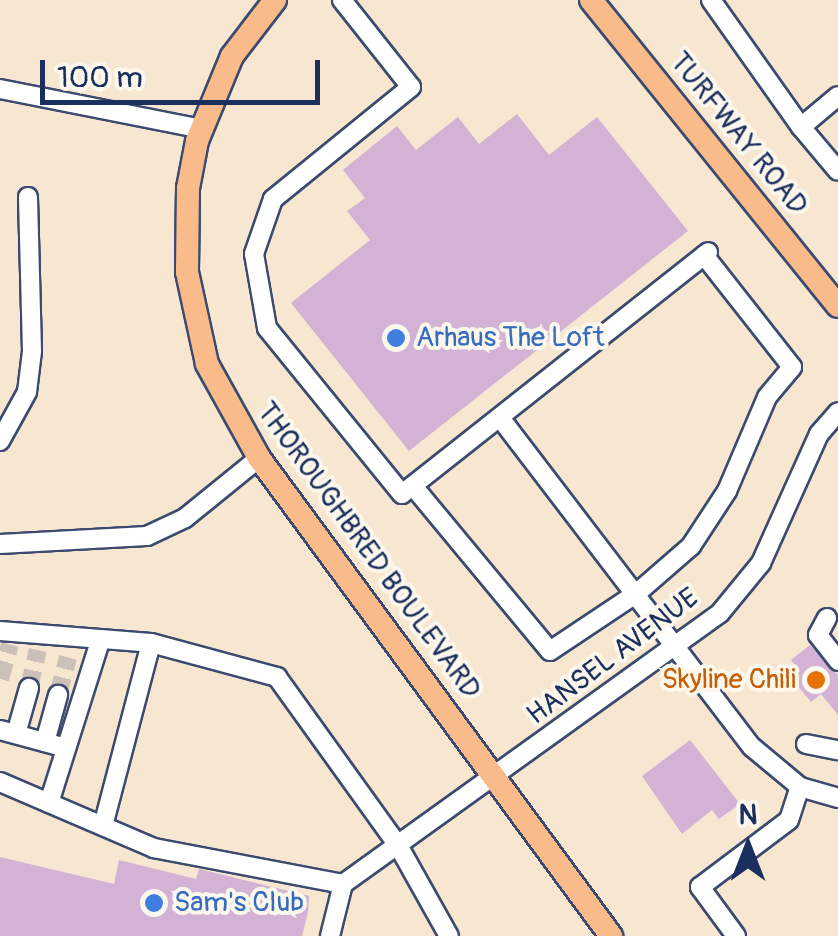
<!DOCTYPE html>
<html>
<head>
<meta charset="utf-8">
<style>
  body { margin:0 }
  #map { position:relative; width:838px; height:936px; overflow:hidden; background:#f7e6d0; font-family:Pangolin,sans-serif }
  div>[style] { position:absolute }
  .building>* { inset:0; background:#d2b2d5 }
  .minor-tunnel>* { height:18px; margin-top:-9px; transform-origin:0; background:repeating-linear-gradient(90deg,#cbc1b9 0 18px,transparent 0 27px) }
  .roads { filter:drop-shadow(2px 0 #3c4a6f) drop-shadow(-2px 0 #3c4a6f) drop-shadow(0 2px #3c4a6f) drop-shadow(0 -2px #3c4a6f) }
  .minor>* { height:18px; margin:-9px; padding:0 9px; transform-origin:9px; border-radius:9px; background:#fff }
  .major>* { height:22px; margin:-11px; padding:0 11px; transform-origin:11px; border-radius:11px; background:#fabb8b }
  .dots>* { width:28px; height:28px; translate:-50% -50%; box-sizing:border-box; border:5px solid #fbf7ec; border-radius:50% }
  span { translate:-50% -50%; white-space:nowrap; text-align:center; line-height:1.15; -webkit-text-stroke:8px #fbf7ec; paint-order:stroke }
  .street-label { font-size:28px; color:#1b2f5e }
  .shop-label { font-size:28px; color:#366cbe }
  .left { translate:0 -50%; text-align:left }
  .food-label { font-size:28px; color:#c56008 }
  .right { translate:-100% -50%; text-align:right }
  .north { position:absolute; left:698px; top:796px; width:100px; height:100px; -webkit-text-stroke:8px #fbf7ec; paint-order:stroke; rotate:0deg; font-size:28px; font-weight:700; line-height:40px; text-align:center; color:#1b2f5e }
  .north::after { content:''; display:block; margin:auto; width:35px; height:45px; background:#1b2f5e; clip-path:polygon(50% 0,100% 100%,50% 72%,0 100%) }
  .scale { position:absolute; left:40px; top:60px; width:280px; height:45px; box-sizing:border-box; border:5px solid #1b2f5e; border-top:0; padding-left:12px; font-size:30px; line-height:35px; white-space:nowrap; color:#1b2f5e; -webkit-text-stroke:8px #fbf7ec; paint-order:stroke }
</style>
</head>
<body>
<div id="map">
  <div class="building">
    <div style="clip-path:polygon(517px 114px,549px 155px,597px 117px,688px 231px,409px 451px,291px 303px,370px 240px,347px 211px,365px 198px,343px 170px,397px 126px,416px 150px,458px 117px,479px 144px)"></div>
    <div style="clip-path:polygon(810px 645px,838px 675px,838px 715px,821px 694px,811px 702px,791px 678px,800px 671px,791px 660px)"></div>
    <div style="clip-path:polygon(690px 740px,740px 804px,719px 819px,712px 810px,682px 834px,642px 776px)"></div>
    <div style="clip-path:polygon(0 857px,114px 884px,119px 860px,196px 879px,199px 869px,309px 896px,308px 912px,302px 936px,0 936px)"></div>
  </div>
  <div class="minor-tunnel">
    <div style="left:0;top:679px;width:36px;rotate:-74deg"></div>
    <div style="left:29px;top:688px;width:39px;rotate:-77deg"></div>
    <div style="left:58px;top:695px;width:39px;rotate:-75deg"></div>
  </div>
  <div class="roads">
    <div class="minor">
      <div style="left:342px;top:0;width:111px;rotate:51.6deg"></div>
      <div style="left:411px;top:87px;width:178px;rotate:140.9deg"></div>
      <div style="left:273px;top:199px;width:58px;rotate:109.1deg"></div>
      <div style="left:254px;top:254px;width:75px;rotate:80deg"></div>
      <div style="left:267px;top:328px;width:214px;rotate:50.9deg"></div>
      <div style="left:402px;top:494px;width:390px;rotate:-38.3deg"></div>
      <div style="left:711px;top:0;width:156px;rotate:54.7deg"></div>
      <div style="left:801px;top:127px;width:48px;rotate:-40deg"></div>
      <div style="left:0;top:89px;width:206px;rotate:11.2deg"></div>
      <div style="left:801px;top:127px;width:57px;rotate:49.9deg"></div>
      <div style="left:501px;top:419px;width:413px;rotate:52.6deg"></div>
      <div style="left:752px;top:747px;width:62px;rotate:39.8deg"></div>
      <div style="left:800px;top:787px;width:40px;rotate:16deg"></div>
      <div style="left:0;top:441px;width:56px;rotate:-61.1deg"></div>
      <div style="left:27px;top:392px;width:41px;rotate:-83deg"></div>
      <div style="left:32px;top:351px;width:154px;rotate:-91.5deg"></div>
      <div style="left:413px;top:486px;width:214px;rotate:50.3deg"></div>
      <div style="left:550px;top:651px;width:105px;rotate:-33.7deg"></div>
      <div style="left:637px;top:593px;width:72px;rotate:-41deg"></div>
      <div style="left:691px;top:546px;width:66px;rotate:-56.8deg"></div>
      <div style="left:727px;top:491px;width:102px;rotate:-66.9deg"></div>
      <div style="left:767px;top:397px;width:39px;rotate:-50deg"></div>
      <div style="left:792px;top:367px;width:142px;rotate:-128.2deg"></div>
      <div style="left:0;top:544px;width:147px;rotate:-3.1deg"></div>
      <div style="left:147px;top:536px;width:42px;rotate:-25.3deg"></div>
      <div style="left:185px;top:518px;width:95px;rotate:-39deg"></div>
      <div style="left:827px;top:618px;width:19px;rotate:118deg"></div>
      <div style="left:818px;top:635px;width:33px;rotate:52deg"></div>
      <div style="left:0;top:631px;width:151px;rotate:4.5deg"></div>
      <div style="left:151px;top:643px;width:131px;rotate:15.1deg"></div>
      <div style="left:277px;top:677px;width:209px;rotate:54.3deg"></div>
      <div style="left:399px;top:847px;width:102px;rotate:60.7deg"></div>
      <div style="left:0;top:730px;width:68px;rotate:15.3deg"></div>
      <div style="left:16px;top:734px;width:48px;rotate:-74.2deg"></div>
      <div style="left:45px;top:742px;width:49px;rotate:-74.5deg"></div>
      <div style="left:806px;top:744px;width:33px;rotate:11deg"></div>
      <div style="left:0;top:782px;width:168px;rotate:23.2deg"></div>
      <div style="left:154px;top:848px;width:192px;rotate:10.8deg"></div>
      <div style="left:343px;top:884px;width:464px;rotate:-35.7deg"></div>
      <div style="left:720px;top:613px;width:65px;rotate:-50.6deg"></div>
      <div style="left:761px;top:563px;width:141px;rotate:-65.8deg"></div>
      <div style="left:819px;top:434px;width:29px;rotate:-49deg"></div>
      <div style="left:49px;top:803px;width:170px;rotate:-72.5deg"></div>
      <div style="left:103px;top:826px;width:189px;rotate:-75.3deg"></div>
      <div style="left:330px;top:936px;width:54px;rotate:-76deg"></div>
      <div style="left:736px;top:936px;width:61px;rotate:-126.3deg"></div>
      <div style="left:700px;top:887px;width:111px;rotate:-37deg"></div>
      <div style="left:789px;top:820px;width:35px;rotate:-72deg"></div>
    </div>
    <div class="major">
      <div style="left:275px;top:0;width:71px;rotate:127.5deg"></div>
      <div style="left:232px;top:56px;width:92px;rotate:112.4deg"></div>
      <div style="left:197px;top:141px;width:48px;rotate:100.8deg"></div>
      <div style="left:188px;top:188px;width:84px;rotate:90.7deg"></div>
      <div style="left:187px;top:272px;width:94px;rotate:77.7deg"></div>
      <div style="left:207px;top:364px;width:107px;rotate:61deg"></div>
      <div style="left:259px;top:458px;width:594px;rotate:53.63deg"></div>
      <div style="left:591px;top:0;width:393px;rotate:51.1deg"></div>
    </div>
  </div>
  <div class="dots">
    <div style="left:396px;top:338px;background:#3f7fe0"></div>
    <div style="left:816px;top:680px;background:#e8710a"></div>
    <div style="left:154px;top:903px;background:#3f7fe0"></div>
  </div>
  <div class="street-label">
    <span style="left:738px;top:134px;rotate:51deg">TURFWAY ROAD</span>
    <span style="left:368px;top:551px;rotate:54deg">THOROUGHBRED BOULEVARD</span>
    <span style="left:613px;top:657px;rotate:-37deg">HANSEL AVENUE</span>
  </div>
  <div class="shop-label">
    <span class="left" style="left:416px;top:338px">Arhaus The Loft</span>
    <span class="left" style="left:174px;top:903px">Sam's Club</span>
  </div>
  <div class="food-label">
    <span class="right" style="left:796px;top:680px">Skyline Chili</span>
  </div>
  <div class="north">N</div>
  <div class="scale">100 m</div>
</div>
</body>
</html>
